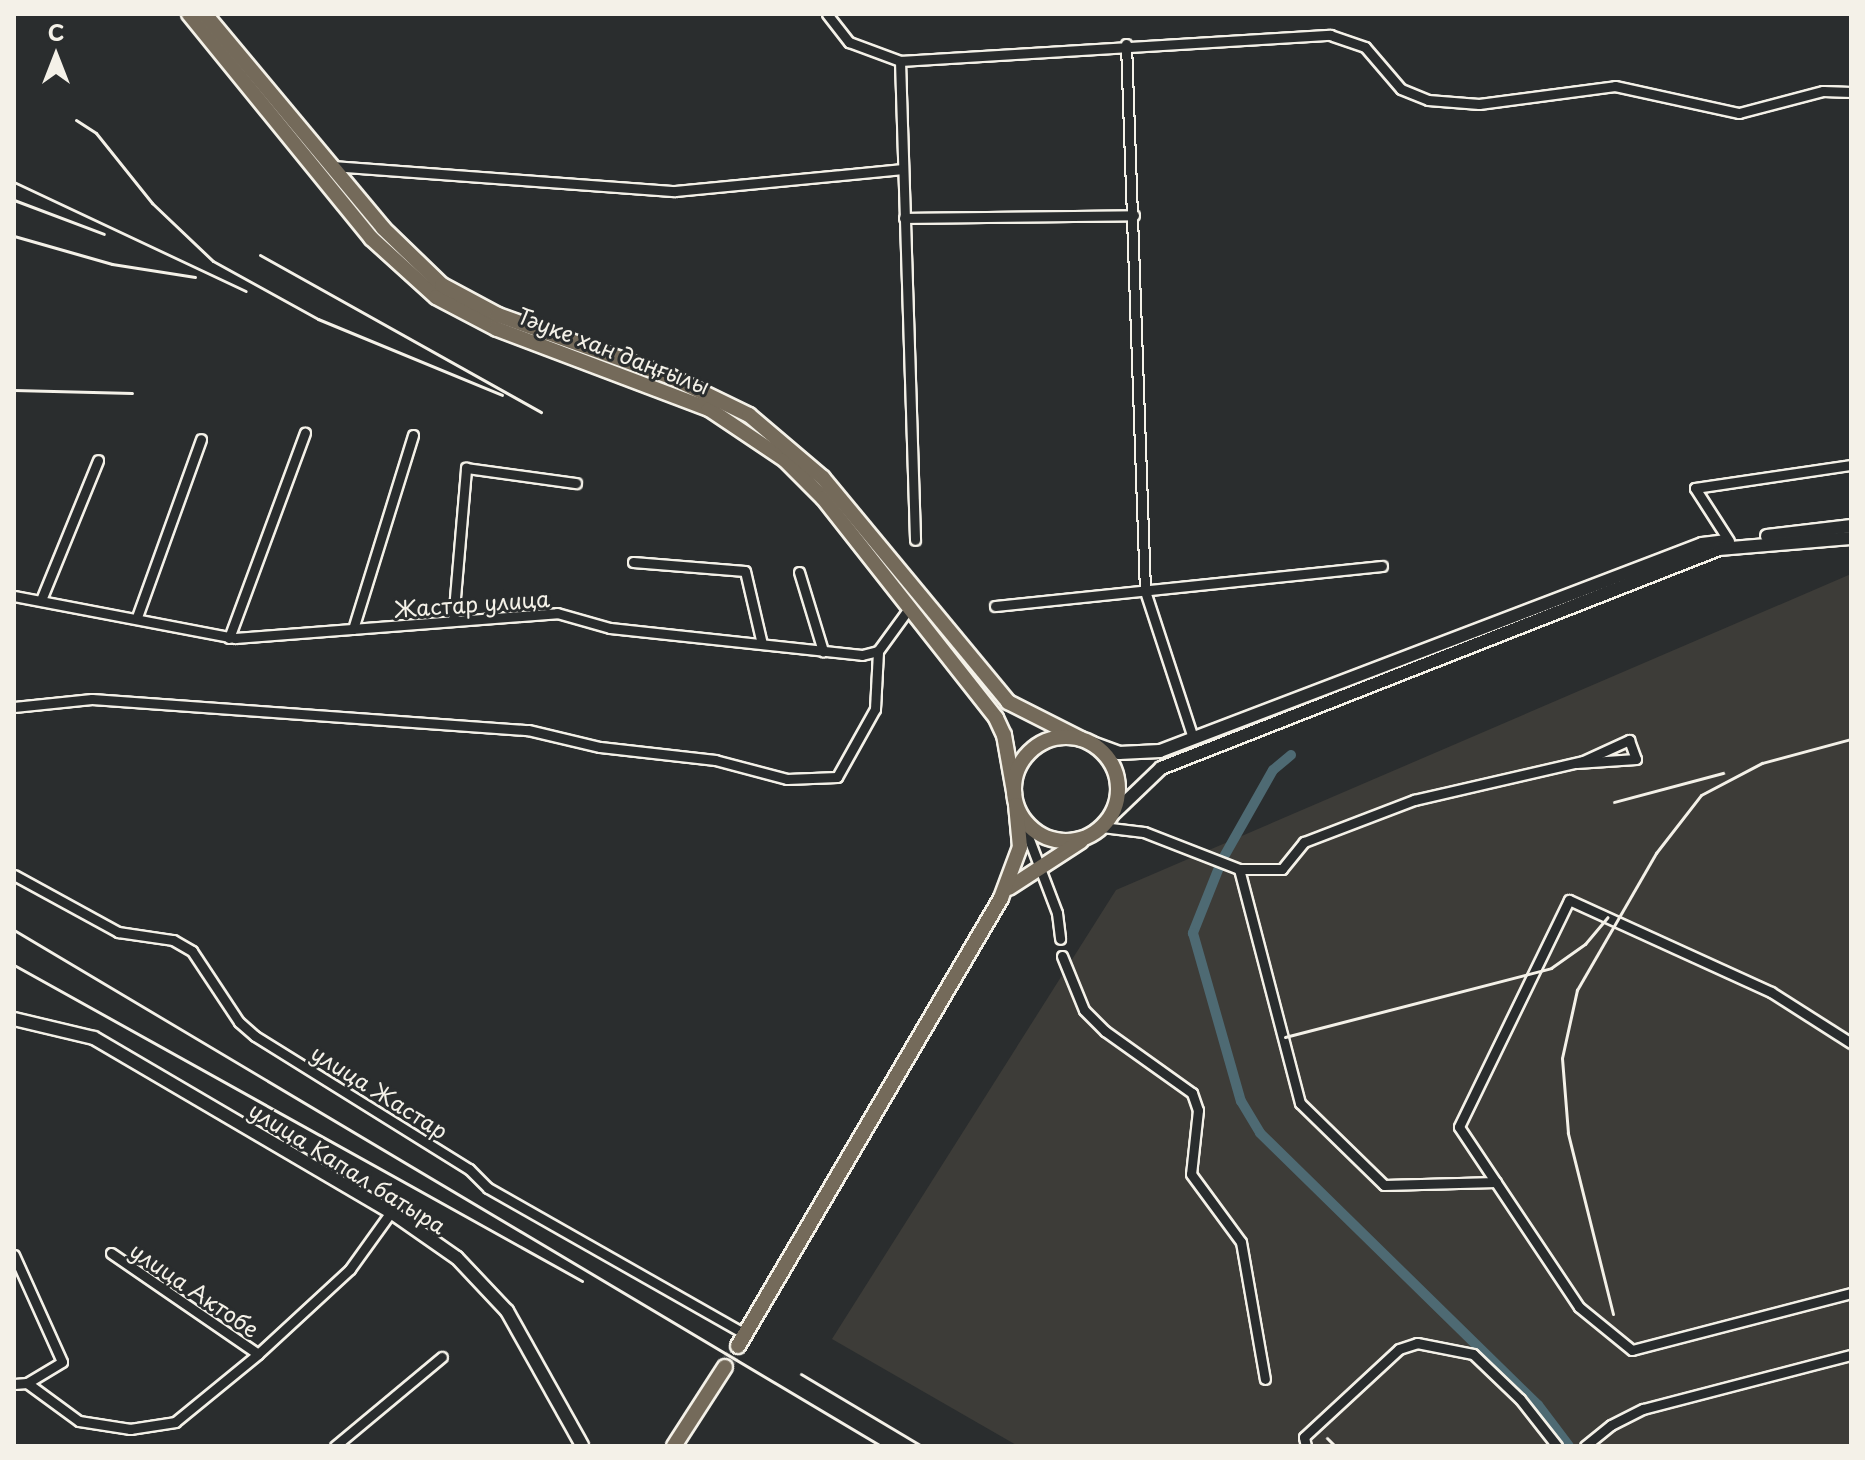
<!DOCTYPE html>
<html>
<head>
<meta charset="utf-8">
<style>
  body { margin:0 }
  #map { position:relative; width:1865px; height:1460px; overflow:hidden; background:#2a2d2e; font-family:"Playpen Sans",sans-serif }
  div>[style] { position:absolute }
  .built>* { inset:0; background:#3d3c38 }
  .canal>* { height:10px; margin:-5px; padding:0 5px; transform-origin:5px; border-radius:5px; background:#4e6a73 }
  .primary-tunnel>* { height:14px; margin-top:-7px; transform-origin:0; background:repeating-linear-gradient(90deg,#484a4a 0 14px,transparent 0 21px) }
  .roads { filter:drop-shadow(2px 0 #f4f1e8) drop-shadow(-2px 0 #f4f1e8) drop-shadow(0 2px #f4f1e8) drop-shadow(0 -2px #f4f1e8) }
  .street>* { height:9px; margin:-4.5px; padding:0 4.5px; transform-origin:4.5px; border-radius:4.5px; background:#2a2d2e }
  .secondary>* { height:12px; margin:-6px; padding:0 6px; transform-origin:6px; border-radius:6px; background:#2a2d2e }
  .primary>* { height:14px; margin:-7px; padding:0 7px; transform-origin:7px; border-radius:7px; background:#746a5a }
  .primary>.ring { margin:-7px; padding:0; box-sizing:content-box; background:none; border:14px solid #746a5a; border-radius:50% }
  .rail>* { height:3px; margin:-1.5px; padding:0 1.5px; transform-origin:1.5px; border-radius:1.5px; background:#f4f1e8 }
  span { translate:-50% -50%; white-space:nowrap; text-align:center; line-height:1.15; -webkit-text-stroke:6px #2a2d2e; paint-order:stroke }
  .street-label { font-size:22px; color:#f4f1e8 }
  .frame { position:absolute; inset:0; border:16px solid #f4f1e8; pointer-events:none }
  .north { position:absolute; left:16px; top:16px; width:80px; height:80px; -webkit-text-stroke:6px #2a2d2e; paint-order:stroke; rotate:0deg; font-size:22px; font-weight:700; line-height:32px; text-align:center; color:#f4f1e8 }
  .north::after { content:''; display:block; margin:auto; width:28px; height:36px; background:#f4f1e8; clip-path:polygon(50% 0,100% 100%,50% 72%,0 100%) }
</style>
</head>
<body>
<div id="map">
  <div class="built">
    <div style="clip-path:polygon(1851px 574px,1851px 1446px,1018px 1446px,832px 1339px,1116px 890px)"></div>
  </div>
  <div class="canal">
    <div style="left:1291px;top:755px;width:23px;rotate:140deg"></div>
    <div style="left:1273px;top:770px;width:103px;rotate:119.5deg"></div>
    <div style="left:1222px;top:860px;width:79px;rotate:111.7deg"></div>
    <div style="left:1193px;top:933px;width:175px;rotate:74.1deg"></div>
    <div style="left:1241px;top:1101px;width:37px;rotate:59deg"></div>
    <div style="left:1260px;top:1133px;width:389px;rotate:44.4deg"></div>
    <div style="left:1538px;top:1405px;width:51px;rotate:52.9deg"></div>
  </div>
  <div class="primary-tunnel">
    <div style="left:725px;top:1367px;width:25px;rotate:-58deg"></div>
  </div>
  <div class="roads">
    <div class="street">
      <div style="left:827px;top:14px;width:36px;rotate:52deg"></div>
      <div style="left:849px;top:42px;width:54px;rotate:20.4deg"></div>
      <div style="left:900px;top:61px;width:431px;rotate:-3.5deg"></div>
      <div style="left:1330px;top:35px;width:37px;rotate:19deg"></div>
      <div style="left:1365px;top:47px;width:55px;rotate:49.4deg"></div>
      <div style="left:1401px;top:89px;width:29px;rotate:22deg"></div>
      <div style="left:1428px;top:100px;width:51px;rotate:4.5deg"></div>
      <div style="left:1479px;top:104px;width:137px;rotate:-7.5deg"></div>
      <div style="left:1615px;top:86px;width:127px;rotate:12.3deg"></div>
      <div style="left:1739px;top:113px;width:87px;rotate:-14.7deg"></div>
      <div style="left:1823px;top:91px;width:28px;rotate:2deg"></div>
      <div style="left:1126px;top:44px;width:547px;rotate:88.01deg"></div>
      <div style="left:1145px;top:591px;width:155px;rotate:71.9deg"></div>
      <div style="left:900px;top:61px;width:479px;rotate:88.2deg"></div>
      <div style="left:332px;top:166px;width:344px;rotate:4.2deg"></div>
      <div style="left:675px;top:191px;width:229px;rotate:-5.5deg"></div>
      <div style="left:904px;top:218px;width:230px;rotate:-0.7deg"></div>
      <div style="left:1729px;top:541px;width:63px;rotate:-122.7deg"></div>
      <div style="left:1695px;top:488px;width:158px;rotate:-8.4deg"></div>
      <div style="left:633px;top:562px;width:112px;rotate:4.6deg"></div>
      <div style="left:745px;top:571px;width:75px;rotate:76.9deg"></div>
      <div style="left:799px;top:572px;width:83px;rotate:73.1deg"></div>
      <div style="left:14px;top:596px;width:225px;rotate:10.8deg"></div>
      <div style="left:235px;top:638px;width:323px;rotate:-4.4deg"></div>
      <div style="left:557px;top:613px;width:55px;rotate:15.8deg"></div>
      <div style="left:610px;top:628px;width:253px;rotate:6.1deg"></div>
      <div style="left:862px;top:655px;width:16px;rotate:-14deg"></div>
      <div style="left:878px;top:651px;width:54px;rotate:-54deg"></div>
      <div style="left:41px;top:600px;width:151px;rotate:-67.8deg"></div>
      <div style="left:995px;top:606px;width:389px;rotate:-5.9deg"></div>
      <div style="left:137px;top:617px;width:189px;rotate:-70.2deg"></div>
      <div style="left:453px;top:621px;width:154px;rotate:-85.1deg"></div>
      <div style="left:466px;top:468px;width:111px;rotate:7.8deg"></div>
      <div style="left:353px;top:629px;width:203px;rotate:-72.8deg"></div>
      <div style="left:229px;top:638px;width:219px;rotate:-69.7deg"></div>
      <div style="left:14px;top:707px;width:78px;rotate:-5.9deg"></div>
      <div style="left:92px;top:699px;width:437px;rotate:4.1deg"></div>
      <div style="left:528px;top:730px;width:74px;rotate:13.3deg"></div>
      <div style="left:600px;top:747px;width:116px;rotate:6.4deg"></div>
      <div style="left:715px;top:760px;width:74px;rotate:14.8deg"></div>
      <div style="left:787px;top:779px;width:50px;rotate:-2.3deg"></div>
      <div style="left:837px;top:777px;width:78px;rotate:-60.8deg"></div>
      <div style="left:875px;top:709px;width:58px;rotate:-87deg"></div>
      <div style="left:1024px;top:826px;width:93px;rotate:69.2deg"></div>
      <div style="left:1057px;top:913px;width:26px;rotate:83deg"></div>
      <div style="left:1102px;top:827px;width:42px;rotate:6.8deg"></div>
      <div style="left:1144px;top:832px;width:102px;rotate:21.3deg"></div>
      <div style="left:1239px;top:869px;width:242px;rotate:75.4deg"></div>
      <div style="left:1300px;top:1103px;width:117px;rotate:44.3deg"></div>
      <div style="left:1384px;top:1185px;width:112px;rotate:-1.5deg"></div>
      <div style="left:1239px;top:869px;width:43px"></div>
      <div style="left:1282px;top:869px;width:35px;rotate:-51deg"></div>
      <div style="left:1304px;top:842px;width:118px;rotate:-20.9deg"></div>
      <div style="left:1414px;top:800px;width:173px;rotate:-13deg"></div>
      <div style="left:1583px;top:761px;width:51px;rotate:-24.5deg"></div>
      <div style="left:1629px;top:740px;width:20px;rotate:70deg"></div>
      <div style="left:1636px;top:759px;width:60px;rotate:176.2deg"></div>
      <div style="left:14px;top:875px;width:119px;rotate:28.7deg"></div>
      <div style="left:118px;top:932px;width:56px;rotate:8.3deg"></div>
      <div style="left:173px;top:940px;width:22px;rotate:30deg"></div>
      <div style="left:192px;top:951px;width:85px;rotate:56.5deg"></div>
      <div style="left:239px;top:1022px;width:21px;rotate:41deg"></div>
      <div style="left:255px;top:1036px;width:252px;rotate:31.9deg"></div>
      <div style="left:469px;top:1169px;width:27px;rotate:45deg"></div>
      <div style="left:488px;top:1188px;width:296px;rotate:29.6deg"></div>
      <div style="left:1062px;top:956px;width:58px;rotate:67.8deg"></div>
      <div style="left:1084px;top:1010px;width:30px;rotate:45deg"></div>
      <div style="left:1105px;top:1031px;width:107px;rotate:35.5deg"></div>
      <div style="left:1192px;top:1093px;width:18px;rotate:71deg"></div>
      <div style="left:1198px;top:1110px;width:64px;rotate:96.2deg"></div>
      <div style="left:1191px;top:1174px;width:84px;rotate:53.7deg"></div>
      <div style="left:1241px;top:1242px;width:139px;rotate:80.1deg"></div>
      <div style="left:1851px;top:1043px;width:95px;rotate:-147.5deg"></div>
      <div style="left:1771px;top:992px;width:222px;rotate:-155.5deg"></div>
      <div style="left:1569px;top:900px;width:252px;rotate:115.9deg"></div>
      <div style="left:1459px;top:1127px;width:216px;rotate:56.3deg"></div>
      <div style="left:1579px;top:1307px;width:68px;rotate:39.1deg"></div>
      <div style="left:1632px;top:1350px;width:226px;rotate:-14.6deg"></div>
      <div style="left:111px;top:1253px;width:178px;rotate:34.5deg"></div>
      <div style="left:14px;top:1255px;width:117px;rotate:65.8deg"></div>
      <div style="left:62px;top:1362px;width:41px;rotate:149deg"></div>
      <div style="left:27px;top:1383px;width:13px;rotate:176deg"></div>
      <div style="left:27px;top:1383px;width:64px;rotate:36.2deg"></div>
      <div style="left:79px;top:1421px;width:52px;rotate:8.9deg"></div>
      <div style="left:130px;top:1429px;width:46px;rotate:-8.8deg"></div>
      <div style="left:175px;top:1422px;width:107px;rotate:-39.3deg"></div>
      <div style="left:258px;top:1354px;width:125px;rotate:-42.7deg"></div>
      <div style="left:350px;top:1269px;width:70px;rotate:-54.3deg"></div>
      <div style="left:335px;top:1446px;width:139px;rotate:-39.8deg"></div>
      <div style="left:1306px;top:1446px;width:9px;rotate:-103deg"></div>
      <div style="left:1304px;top:1437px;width:129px;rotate:-42.8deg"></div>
      <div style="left:1399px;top:1349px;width:19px;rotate:-18deg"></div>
      <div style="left:1417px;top:1343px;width:57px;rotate:11.1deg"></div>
      <div style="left:1473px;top:1354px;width:65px;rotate:43.8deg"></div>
      <div style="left:1520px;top:1399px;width:60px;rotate:51.8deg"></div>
      <div style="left:1585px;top:1446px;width:33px;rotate:-39deg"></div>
      <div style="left:1611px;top:1425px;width:36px;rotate:-27deg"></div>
      <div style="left:1643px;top:1409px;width:215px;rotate:-14.6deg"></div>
    </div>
    <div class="secondary">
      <div style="left:1767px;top:536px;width:85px;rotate:-6.8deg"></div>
      <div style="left:1092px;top:743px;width:29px;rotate:20deg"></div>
      <div style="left:1119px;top:753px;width:41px;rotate:-2.8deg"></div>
      <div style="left:1160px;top:751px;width:580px;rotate:-20.9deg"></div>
      <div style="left:1702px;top:544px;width:23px;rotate:-7deg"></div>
      <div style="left:1111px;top:816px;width:69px;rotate:-43.8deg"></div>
      <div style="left:1161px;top:768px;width:599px;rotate:-21.43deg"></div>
      <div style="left:1719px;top:549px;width:132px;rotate:-4.8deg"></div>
      <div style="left:14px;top:1019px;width:82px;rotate:13.4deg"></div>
      <div style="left:94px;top:1038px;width:344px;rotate:30.4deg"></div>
      <div style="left:391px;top:1212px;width:80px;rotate:34.9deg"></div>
      <div style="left:457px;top:1258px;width:73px;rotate:46.7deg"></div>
      <div style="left:507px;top:1311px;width:154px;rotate:60.8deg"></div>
    </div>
    <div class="primary">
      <div style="left:189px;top:14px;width:289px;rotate:50.9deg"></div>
      <div style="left:371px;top:238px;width:88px;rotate:42.2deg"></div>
      <div style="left:436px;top:297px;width:69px;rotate:27.7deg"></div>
      <div style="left:497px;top:329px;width:227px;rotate:20.7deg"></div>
      <div style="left:709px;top:409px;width:92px;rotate:33.9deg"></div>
      <div style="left:785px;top:460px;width:54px;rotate:45deg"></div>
      <div style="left:823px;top:498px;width:280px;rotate:51.8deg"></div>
      <div style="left:996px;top:718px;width:19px;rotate:65deg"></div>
      <div style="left:1004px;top:735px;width:58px;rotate:80deg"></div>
      <div style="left:205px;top:14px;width:278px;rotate:50.2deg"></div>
      <div style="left:383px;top:228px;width:82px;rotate:44deg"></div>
      <div style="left:442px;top:285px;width:64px;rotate:28.2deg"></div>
      <div style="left:498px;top:315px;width:184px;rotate:19.7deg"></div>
      <div style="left:671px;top:377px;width:87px;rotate:26deg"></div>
      <div style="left:749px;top:415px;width:97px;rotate:40.4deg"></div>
      <div style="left:823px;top:478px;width:291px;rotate:50.4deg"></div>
      <div style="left:1008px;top:702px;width:82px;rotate:26.9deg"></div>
      <div class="ring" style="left:1014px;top:737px;width:90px;height:90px"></div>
      <div style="left:1009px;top:888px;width:86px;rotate:-33.1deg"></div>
      <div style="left:738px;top:1346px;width:519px;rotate:-59.58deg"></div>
      <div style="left:1001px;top:898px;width:54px;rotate:-69.6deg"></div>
      <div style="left:1020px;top:847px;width:42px;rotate:-95.4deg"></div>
      <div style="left:674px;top:1446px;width:94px;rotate:-57.2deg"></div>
    </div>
  </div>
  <div class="rail">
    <div style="left:76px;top:120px;width:24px;rotate:33deg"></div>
    <div style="left:96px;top:133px;width:90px;rotate:51.3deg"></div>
    <div style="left:152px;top:203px;width:84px;rotate:43.6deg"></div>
    <div style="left:213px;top:261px;width:120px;rotate:28.9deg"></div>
    <div style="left:318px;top:319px;width:199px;rotate:22.4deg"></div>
    <div style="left:14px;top:182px;width:256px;rotate:25.2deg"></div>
    <div style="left:14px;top:200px;width:96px;rotate:20.7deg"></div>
    <div style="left:14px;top:236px;width:102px;rotate:15.9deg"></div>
    <div style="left:112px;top:264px;width:84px;rotate:8.9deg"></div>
    <div style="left:260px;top:255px;width:322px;rotate:29.2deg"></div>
    <div style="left:14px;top:390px;width:118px;rotate:1.5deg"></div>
    <div style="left:1614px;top:802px;width:113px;rotate:-14.9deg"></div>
    <div style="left:14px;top:930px;width:1009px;rotate:30.76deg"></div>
    <div style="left:14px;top:965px;width:650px;rotate:29.09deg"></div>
    <div style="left:1285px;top:1037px;width:275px;rotate:-14.5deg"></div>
    <div style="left:1551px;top:968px;width:42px;rotate:-35.2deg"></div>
    <div style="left:1585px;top:944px;width:35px;rotate:-50deg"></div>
    <div style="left:1613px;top:1314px;width:187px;rotate:-104deg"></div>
    <div style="left:1568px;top:1133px;width:75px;rotate:-94.6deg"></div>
    <div style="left:1562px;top:1058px;width:70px;rotate:-77.6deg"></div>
    <div style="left:1577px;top:990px;width:158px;rotate:-60deg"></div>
    <div style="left:1656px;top:853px;width:73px;rotate:-52.2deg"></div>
    <div style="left:1701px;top:795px;width:69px;rotate:-27.7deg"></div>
    <div style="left:1762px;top:763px;width:92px;rotate:-15.1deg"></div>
    <div style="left:801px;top:1374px;width:141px;rotate:30.8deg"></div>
    <div style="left:1327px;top:1438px;width:11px;rotate:45deg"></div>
  </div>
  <div class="street-label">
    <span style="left:614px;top:350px;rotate:21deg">Тәуке хан даңғылы</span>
    <span style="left:472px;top:603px;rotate:-4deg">Жастар улица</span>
    <span style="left:380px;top:1091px;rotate:32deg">улица Жастар</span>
    <span style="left:348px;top:1167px;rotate:32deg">улица Капал батыра</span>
    <span style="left:195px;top:1289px;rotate:34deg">улица Актобе</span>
  </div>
  <div class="frame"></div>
  <div class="north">С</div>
</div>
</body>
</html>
